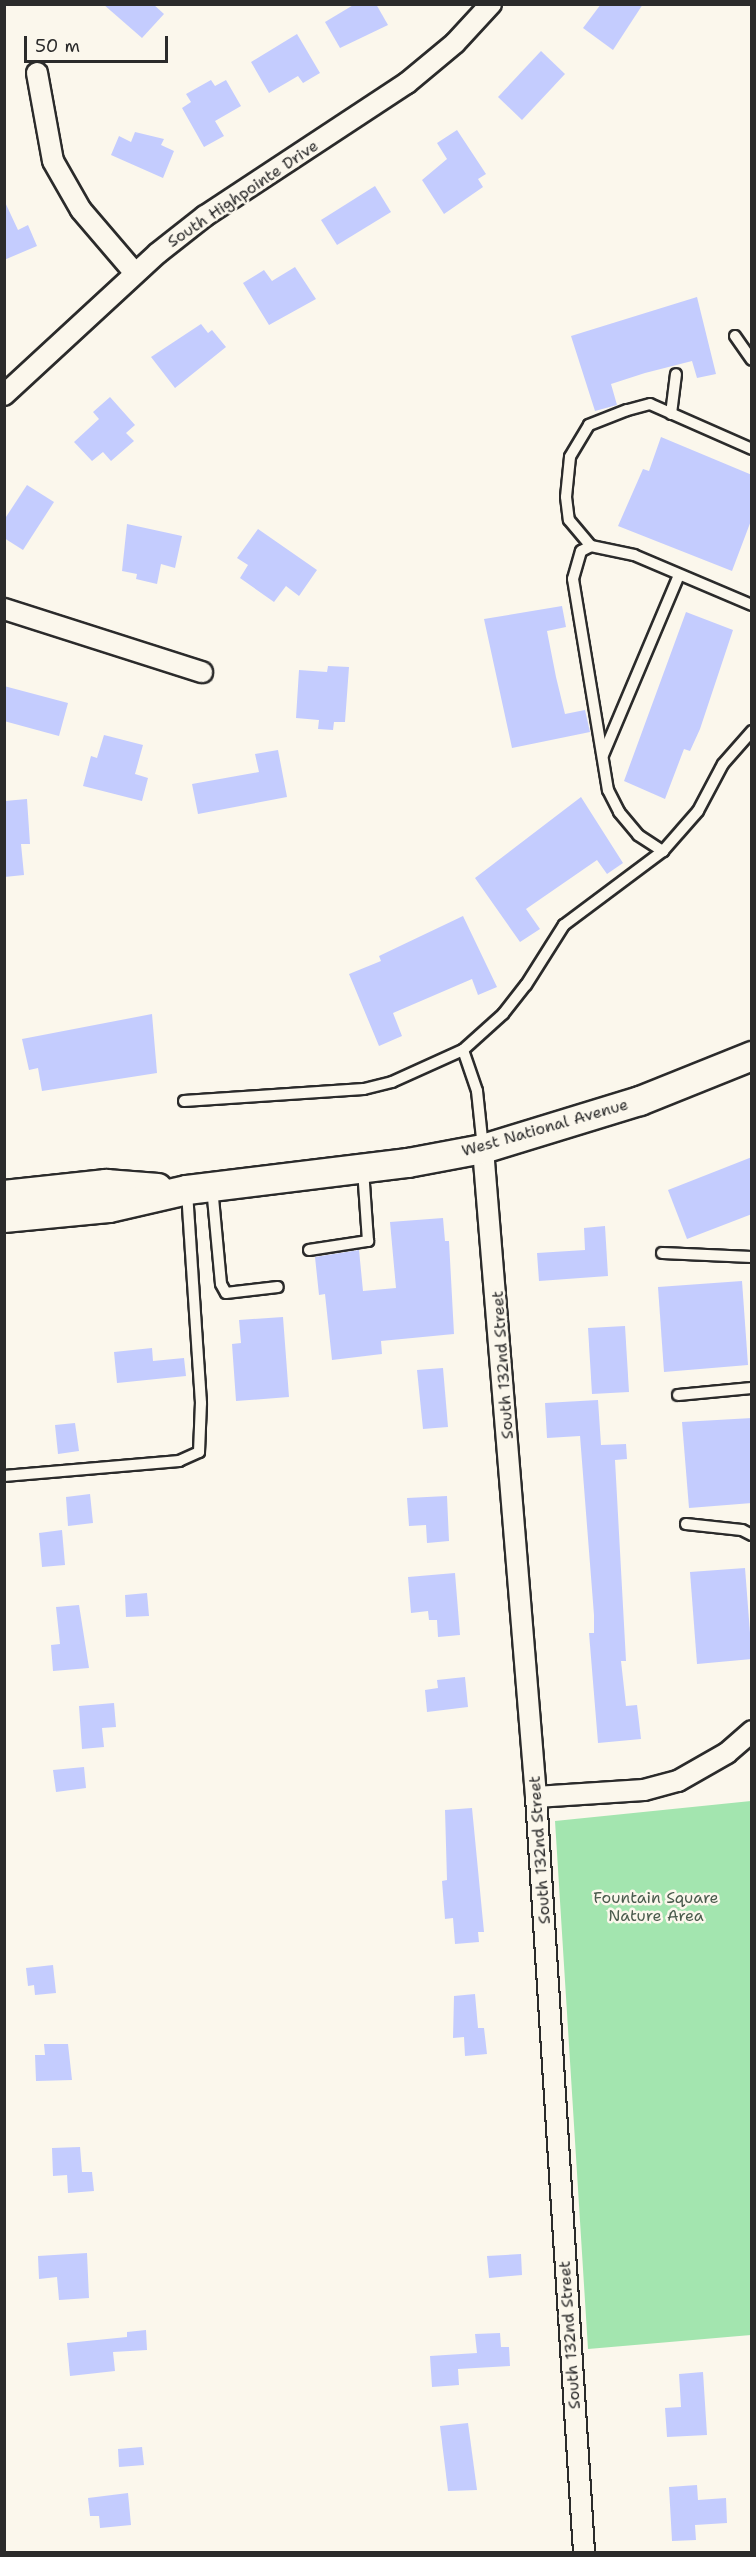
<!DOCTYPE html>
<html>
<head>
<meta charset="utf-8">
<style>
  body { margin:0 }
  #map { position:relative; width:756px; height:2557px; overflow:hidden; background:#fbf7ec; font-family:"Shantell Sans",sans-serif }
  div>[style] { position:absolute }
  .green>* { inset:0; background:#a3e5af }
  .building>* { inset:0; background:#c4ccfe }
  .roads { filter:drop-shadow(2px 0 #2b2b2b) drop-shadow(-2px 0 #2b2b2b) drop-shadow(0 2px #2b2b2b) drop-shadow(0 -2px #2b2b2b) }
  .service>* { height:10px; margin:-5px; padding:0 5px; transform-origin:5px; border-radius:5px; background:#fbf7ec }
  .minor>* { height:20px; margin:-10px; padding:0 10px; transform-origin:10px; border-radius:10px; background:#fbf7ec }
  .secondary>* { height:28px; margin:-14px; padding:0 14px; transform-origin:14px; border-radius:14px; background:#fbf7ec }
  span { translate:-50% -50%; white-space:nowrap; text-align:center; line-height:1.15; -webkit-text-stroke:5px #fbf7ec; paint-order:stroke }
  .street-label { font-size:16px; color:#2b2b2b }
  .park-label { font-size:16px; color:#495a4c }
  .frame { position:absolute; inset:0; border:6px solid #2b2b2b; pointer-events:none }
  .scale { position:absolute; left:24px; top:36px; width:144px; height:27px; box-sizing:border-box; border:3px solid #2b2b2b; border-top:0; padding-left:8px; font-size:18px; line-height:21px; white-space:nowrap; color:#2b2b2b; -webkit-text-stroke:4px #fbf7ec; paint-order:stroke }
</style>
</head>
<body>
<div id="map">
  <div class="green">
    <div style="clip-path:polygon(751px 1801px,751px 2335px,588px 2349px,555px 1821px)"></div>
  </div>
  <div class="building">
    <div style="clip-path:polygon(103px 4px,153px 4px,164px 14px,142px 38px)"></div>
    <div style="clip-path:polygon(355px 4px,376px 4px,388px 25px,340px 48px,325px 22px)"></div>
    <div style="clip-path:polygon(601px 4px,643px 4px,613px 50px,583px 28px)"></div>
    <div style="clip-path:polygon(297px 34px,320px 73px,303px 83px,298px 76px,269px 93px,251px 62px)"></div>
    <div style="clip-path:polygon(541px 51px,565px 74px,522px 120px,498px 97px)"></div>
    <div style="clip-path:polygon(211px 80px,215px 86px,226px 80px,241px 106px,215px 121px,224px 136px,204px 147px,182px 108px,191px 102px,186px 94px)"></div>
    <div style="clip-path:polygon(457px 130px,486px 174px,478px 179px,483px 187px,444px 214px,422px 180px,447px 159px,437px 143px)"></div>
    <div style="clip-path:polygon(135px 132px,164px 139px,161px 145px,174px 151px,163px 178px,111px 155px,119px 136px,131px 142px)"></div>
    <div style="clip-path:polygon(375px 186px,391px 212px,337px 245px,321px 220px)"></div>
    <div style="clip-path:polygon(4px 200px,18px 230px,28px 225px,37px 246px,4px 260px)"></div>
    <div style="clip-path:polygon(295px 267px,316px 299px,269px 325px,243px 283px,264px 270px,272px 281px)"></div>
    <div style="clip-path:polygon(697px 297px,716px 374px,697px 378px,692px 361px,645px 373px,611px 384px,617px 405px,595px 411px,571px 336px)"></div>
    <div style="clip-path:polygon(201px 324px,208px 333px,212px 330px,226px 347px,175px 388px,151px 357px)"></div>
    <div style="clip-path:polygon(110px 397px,135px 425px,126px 433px,134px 441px,111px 461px,103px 452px,92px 461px,74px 442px,99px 419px,93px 412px)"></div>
    <div style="clip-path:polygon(661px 437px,752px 475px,752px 518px,732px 571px,618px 526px,643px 469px,649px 471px)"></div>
    <div style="clip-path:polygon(27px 485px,54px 502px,23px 550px,4px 538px,4px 520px)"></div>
    <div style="clip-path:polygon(127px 524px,182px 536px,175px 568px,161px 564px,157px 584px,136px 579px,137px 574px,122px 571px)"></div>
    <div style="clip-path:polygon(258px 529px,317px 570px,299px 596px,286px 586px,274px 602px,240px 578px,248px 565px,237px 558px)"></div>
    <div style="clip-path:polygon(562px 606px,566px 627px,547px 631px,556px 677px,565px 714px,585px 710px,590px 732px,512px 748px,484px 619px)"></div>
    <div style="clip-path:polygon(686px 612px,733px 630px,700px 729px,690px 751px,684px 749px,665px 799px,624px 781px)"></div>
    <div style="clip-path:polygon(328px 666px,349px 667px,345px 722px,334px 722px,333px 730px,318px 729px,319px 720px,296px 718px,299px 670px,327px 672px)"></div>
    <div style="clip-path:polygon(4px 686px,68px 703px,59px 736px,4px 721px)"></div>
    <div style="clip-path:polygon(104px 735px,143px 745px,135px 774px,148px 778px,142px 801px,83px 786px,91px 756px,97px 758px)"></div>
    <div style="clip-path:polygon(278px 750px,287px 797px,198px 814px,192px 784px,259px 772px,255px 754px)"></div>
    <div style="clip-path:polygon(581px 797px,623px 863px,607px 874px,597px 860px,526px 909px,540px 929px,520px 942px,475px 878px)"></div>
    <div style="clip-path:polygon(27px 799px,30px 844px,21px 844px,24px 875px,4px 877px,5px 801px)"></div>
    <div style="clip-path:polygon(463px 916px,497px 987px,478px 995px,472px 979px,393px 1013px,402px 1036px,379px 1046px,349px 974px,381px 961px,379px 956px)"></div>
    <div style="clip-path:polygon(152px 1014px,157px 1073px,42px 1091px,38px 1068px,29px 1070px,22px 1039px)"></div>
    <div style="clip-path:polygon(752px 1157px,752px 1214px,687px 1239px,668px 1190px)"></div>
    <div style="clip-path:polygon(443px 1218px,445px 1241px,449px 1241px,454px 1334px,381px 1341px,382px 1354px,332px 1360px,325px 1294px,319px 1295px,315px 1257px,359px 1250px,363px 1291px,396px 1288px,390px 1222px)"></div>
    <div style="clip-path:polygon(605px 1226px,608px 1276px,539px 1281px,537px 1253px,585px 1250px,584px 1228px)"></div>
    <div style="clip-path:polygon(742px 1281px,748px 1365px,664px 1372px,658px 1287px)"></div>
    <div style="clip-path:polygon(283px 1317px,289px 1397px,236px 1401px,232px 1344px,241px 1343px,239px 1320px)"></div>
    <div style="clip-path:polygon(625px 1326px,629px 1392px,592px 1394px,588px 1328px)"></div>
    <div style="clip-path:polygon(152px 1348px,153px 1361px,184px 1358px,186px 1376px,117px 1383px,114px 1352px)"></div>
    <div style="clip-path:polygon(443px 1368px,448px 1427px,423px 1429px,417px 1370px)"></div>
    <div style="clip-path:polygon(598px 1400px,601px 1445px,626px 1444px,627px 1459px,615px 1460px,626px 1661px,621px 1661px,626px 1706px,637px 1705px,641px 1739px,598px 1743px,589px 1633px,594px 1633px,594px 1615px,580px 1436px,547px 1438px,545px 1403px)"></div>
    <div style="clip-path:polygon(752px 1418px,752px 1503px,689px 1508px,682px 1422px)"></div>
    <div style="clip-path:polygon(75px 1423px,79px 1451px,58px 1454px,55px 1425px)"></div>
    <div style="clip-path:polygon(90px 1494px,93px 1523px,68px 1526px,66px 1497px)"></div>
    <div style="clip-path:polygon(447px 1496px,449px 1541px,427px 1543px,426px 1525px,409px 1526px,407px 1498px)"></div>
    <div style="clip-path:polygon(62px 1530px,65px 1565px,42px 1567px,39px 1533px)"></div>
    <div style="clip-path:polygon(745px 1568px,752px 1659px,697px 1664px,690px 1572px)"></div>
    <div style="clip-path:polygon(455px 1573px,460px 1635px,438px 1637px,437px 1620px,429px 1620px,428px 1611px,411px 1613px,408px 1577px)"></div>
    <div style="clip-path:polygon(147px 1593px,149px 1616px,126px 1617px,125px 1595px)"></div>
    <div style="clip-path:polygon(79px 1605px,89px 1668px,53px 1671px,51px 1645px,60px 1644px,56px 1607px)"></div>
    <div style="clip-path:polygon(465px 1677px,468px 1707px,427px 1712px,425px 1690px,438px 1688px,437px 1680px)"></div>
    <div style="clip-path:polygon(114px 1703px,116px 1727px,102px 1728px,104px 1747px,82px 1749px,79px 1706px)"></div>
    <div style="clip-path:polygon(84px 1767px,86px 1788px,56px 1792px,53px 1770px)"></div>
    <div style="clip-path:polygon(472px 1808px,484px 1932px,478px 1932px,479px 1942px,455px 1944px,453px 1918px,445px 1919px,442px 1881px,447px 1880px,445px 1810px)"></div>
    <div style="clip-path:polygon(53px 1965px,56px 1993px,35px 1995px,34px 1985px,28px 1986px,26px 1968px)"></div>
    <div style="clip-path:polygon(475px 1994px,478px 2028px,484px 2028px,487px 2054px,465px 2056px,464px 2037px,453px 2038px,454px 1996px)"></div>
    <div style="clip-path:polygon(44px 2044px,68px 2044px,72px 2080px,36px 2081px,35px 2055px,45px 2055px)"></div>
    <div style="clip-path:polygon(80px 2147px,82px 2172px,92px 2172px,94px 2191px,68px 2193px,67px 2175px,53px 2176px,52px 2148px)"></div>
    <div style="clip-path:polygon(87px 2253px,89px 2298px,59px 2300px,57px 2277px,39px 2279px,38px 2256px)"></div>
    <div style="clip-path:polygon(521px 2254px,522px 2275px,489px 2278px,487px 2256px)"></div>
    <div style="clip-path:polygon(146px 2330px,147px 2350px,113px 2352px,115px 2371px,70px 2376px,67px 2343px,127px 2337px,127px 2332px)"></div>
    <div style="clip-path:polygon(500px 2333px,501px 2347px,509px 2347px,510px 2366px,458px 2369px,459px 2385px,432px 2387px,430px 2356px,477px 2353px,475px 2334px)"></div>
    <div style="clip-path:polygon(703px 2372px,707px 2435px,667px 2437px,665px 2408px,681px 2407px,679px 2374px)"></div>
    <div style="clip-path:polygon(468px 2423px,477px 2490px,448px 2491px,440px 2426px)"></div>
    <div style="clip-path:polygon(142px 2447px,144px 2465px,119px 2467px,118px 2449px)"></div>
    <div style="clip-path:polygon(697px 2485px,698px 2500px,726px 2498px,727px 2523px,695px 2525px,696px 2540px,672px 2541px,669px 2487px)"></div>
    <div style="clip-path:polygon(128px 2493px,131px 2525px,100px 2528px,99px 2516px,90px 2516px,88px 2498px)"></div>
  </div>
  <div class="roads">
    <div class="service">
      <div style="left:735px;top:336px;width:29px;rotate:55deg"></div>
      <div style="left:671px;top:414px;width:40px;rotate:-82.9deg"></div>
      <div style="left:752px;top:449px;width:111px;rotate:-156.2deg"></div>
      <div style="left:650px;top:404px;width:24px;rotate:165deg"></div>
      <div style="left:627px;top:410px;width:41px;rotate:158.5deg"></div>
      <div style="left:589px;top:425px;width:37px;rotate:121deg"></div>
      <div style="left:570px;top:457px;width:40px;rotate:95.7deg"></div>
      <div style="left:566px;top:497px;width:23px;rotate:83deg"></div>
      <div style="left:569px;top:520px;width:34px;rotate:50deg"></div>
      <div style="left:591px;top:546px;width:44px;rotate:11.8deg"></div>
      <div style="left:634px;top:555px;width:128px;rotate:23deg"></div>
      <div style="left:591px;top:546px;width:11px;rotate:153deg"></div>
      <div style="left:581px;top:551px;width:29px;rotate:106deg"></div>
      <div style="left:573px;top:579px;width:214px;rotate:80.6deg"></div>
      <div style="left:608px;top:790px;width:25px;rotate:63deg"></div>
      <div style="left:619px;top:812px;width:30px;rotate:50deg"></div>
      <div style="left:638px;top:835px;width:30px;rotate:33deg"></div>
      <div style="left:663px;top:851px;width:53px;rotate:-48.8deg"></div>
      <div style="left:698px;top:811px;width:53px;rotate:-62deg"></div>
      <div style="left:723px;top:764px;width:44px;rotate:-48.7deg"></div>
      <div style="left:603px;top:755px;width:195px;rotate:-67.1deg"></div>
      <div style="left:463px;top:1050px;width:54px;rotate:-42deg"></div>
      <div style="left:503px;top:1014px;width:37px;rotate:-52deg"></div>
      <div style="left:526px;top:985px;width:71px;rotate:-57.7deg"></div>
      <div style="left:564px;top:925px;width:124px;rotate:-36.8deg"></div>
      <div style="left:184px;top:1101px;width:180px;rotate:-3.8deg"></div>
      <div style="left:364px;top:1089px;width:29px;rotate:-14deg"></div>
      <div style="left:392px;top:1082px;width:78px;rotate:-24.3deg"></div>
      <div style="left:463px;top:1050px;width:43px;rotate:71.1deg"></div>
      <div style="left:477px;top:1091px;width:57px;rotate:84deg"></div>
      <div style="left:212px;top:1187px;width:97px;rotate:84.7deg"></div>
      <div style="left:221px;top:1284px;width:10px;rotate:61deg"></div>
      <div style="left:226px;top:1293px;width:52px;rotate:-6.6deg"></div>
      <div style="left:309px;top:1250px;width:60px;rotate:-8.7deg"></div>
      <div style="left:368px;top:1241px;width:72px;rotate:-94deg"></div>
      <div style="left:662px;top:1253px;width:90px;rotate:2.5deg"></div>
      <div style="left:678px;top:1395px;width:74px;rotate:-5.4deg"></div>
      <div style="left:4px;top:1476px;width:176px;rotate:-4.9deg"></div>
      <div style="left:179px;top:1461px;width:22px;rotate:-24deg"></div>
      <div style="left:199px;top:1452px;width:49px;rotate:-87.7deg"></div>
      <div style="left:201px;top:1403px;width:212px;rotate:-93.8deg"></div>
      <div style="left:686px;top:1524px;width:56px;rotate:6.1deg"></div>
      <div style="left:742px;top:1530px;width:11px;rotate:27deg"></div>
    </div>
    <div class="minor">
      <div style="left:37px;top:73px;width:89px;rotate:79.7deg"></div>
      <div style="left:53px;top:161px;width:56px;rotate:60.3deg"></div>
      <div style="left:81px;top:210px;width:82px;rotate:49.5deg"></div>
      <div style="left:4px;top:395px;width:209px;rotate:-42.7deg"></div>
      <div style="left:158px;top:253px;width:60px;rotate:-38.2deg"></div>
      <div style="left:205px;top:216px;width:242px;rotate:-33.4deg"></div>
      <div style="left:407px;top:83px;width:62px;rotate:-39.8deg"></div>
      <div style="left:455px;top:43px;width:53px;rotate:-47.3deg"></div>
      <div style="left:4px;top:609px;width:208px;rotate:17.7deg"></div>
      <div style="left:483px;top:1149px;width:650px;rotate:85.32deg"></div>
      <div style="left:536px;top:1797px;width:757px;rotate:86.36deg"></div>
      <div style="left:536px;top:1797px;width:108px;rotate:-3.7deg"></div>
      <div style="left:644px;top:1790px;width:35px;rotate:-15deg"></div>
      <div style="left:678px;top:1781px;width:56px;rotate:-29.7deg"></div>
      <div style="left:727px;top:1753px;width:33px;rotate:-41deg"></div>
    </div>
    <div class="secondary">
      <div style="left:4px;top:1195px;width:103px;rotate:-6.2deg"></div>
      <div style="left:106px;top:1184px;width:52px;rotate:4.4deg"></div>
      <div style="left:4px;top:1218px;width:105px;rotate:-5.4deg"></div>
      <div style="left:109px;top:1208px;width:80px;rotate:-13deg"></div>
      <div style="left:187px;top:1190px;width:223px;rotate:-7deg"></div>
      <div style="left:408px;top:1163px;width:76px;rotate:-10.6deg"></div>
      <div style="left:483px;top:1149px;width:164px;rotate:-17deg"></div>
      <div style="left:640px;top:1101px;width:121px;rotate:-21.9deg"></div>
    </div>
  </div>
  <div class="street-label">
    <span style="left:243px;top:194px;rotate:-34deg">South Highpointe Drive</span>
    <span style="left:545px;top:1128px;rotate:-16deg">West National Avenue</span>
    <span style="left:503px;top:1365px;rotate:-94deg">South 132nd Street</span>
    <span style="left:540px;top:1850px;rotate:-94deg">South 132nd Street</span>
    <span style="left:570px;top:2335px;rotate:-94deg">South 132nd Street</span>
  </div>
  <div class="park-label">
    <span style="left:656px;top:1907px">Fountain Square<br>Nature Area</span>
  </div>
  <div class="frame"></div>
  <div class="scale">50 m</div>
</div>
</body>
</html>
